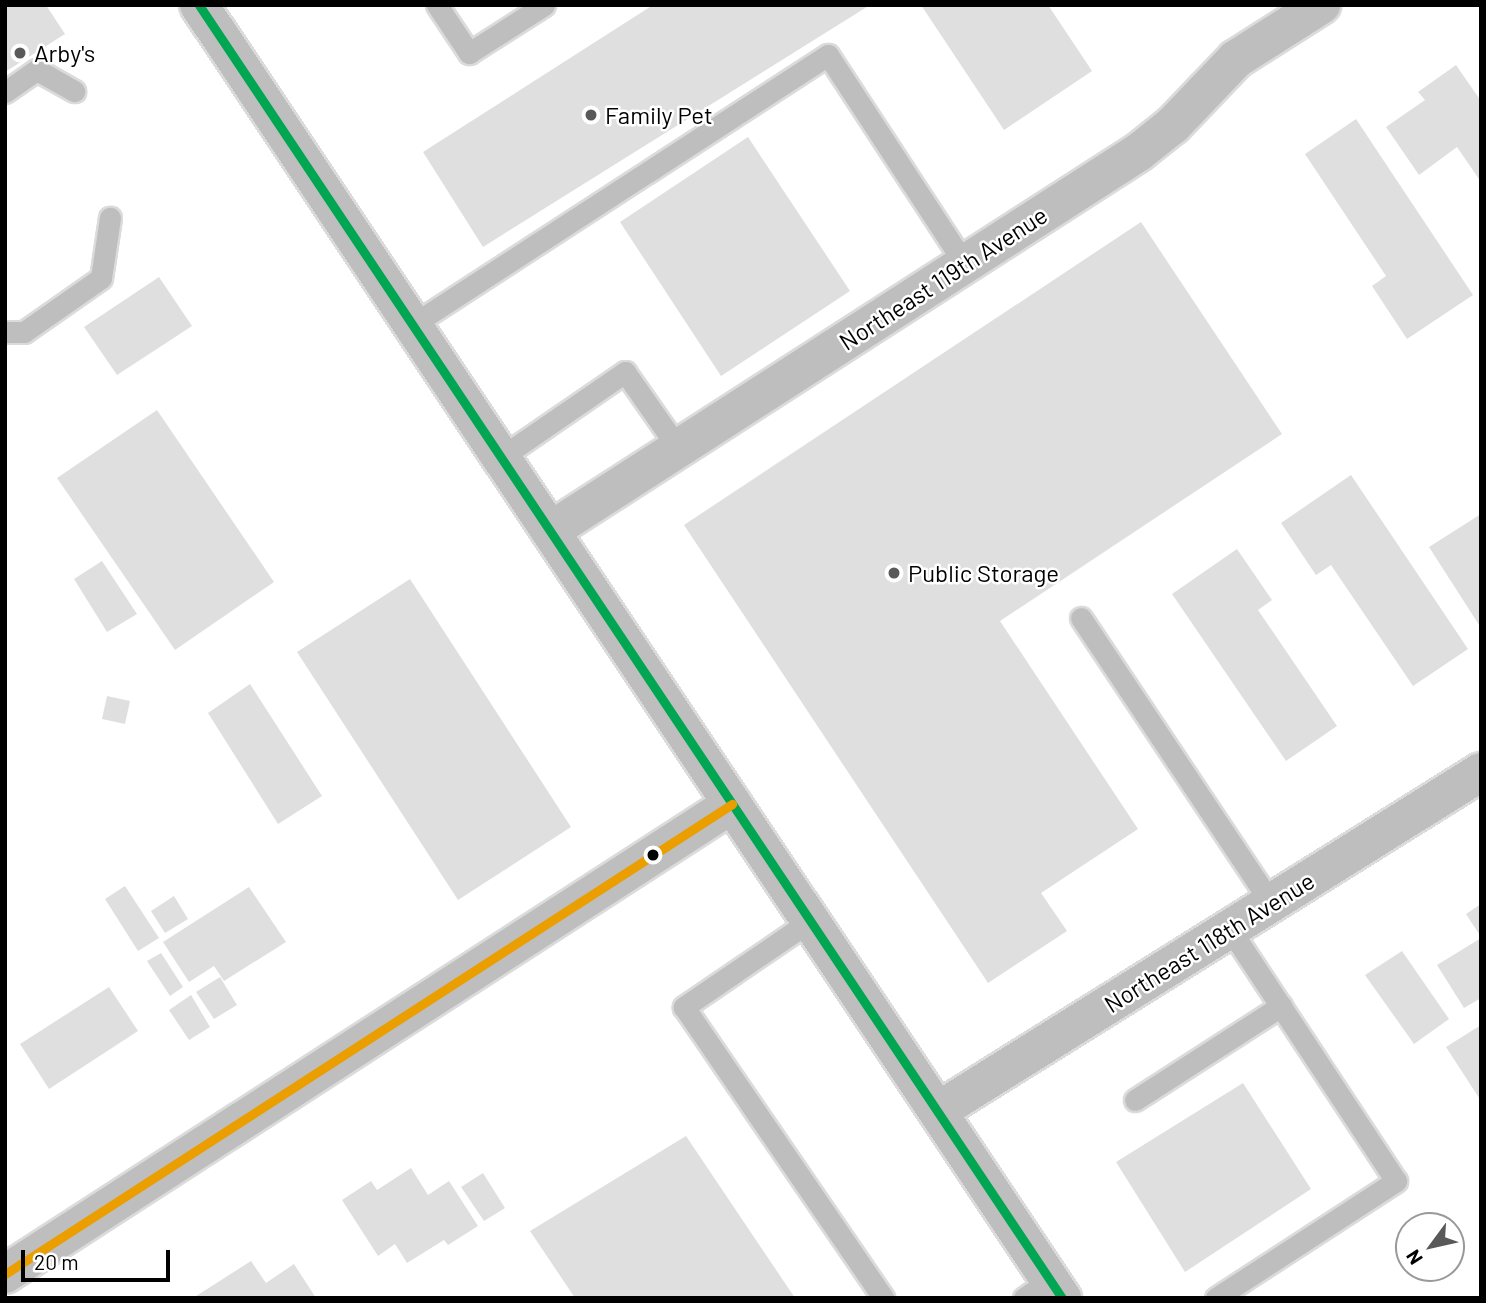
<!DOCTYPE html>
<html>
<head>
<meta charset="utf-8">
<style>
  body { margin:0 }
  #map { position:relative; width:1486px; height:1303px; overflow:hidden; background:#fff; font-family:Barlow,sans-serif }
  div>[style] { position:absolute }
  .building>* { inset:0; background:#dfdfdf }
  .roads { filter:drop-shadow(2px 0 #dbdbdb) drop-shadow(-2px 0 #dbdbdb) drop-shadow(0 2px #dbdbdb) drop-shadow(0 -2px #dbdbdb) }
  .service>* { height:21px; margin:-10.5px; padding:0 10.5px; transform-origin:10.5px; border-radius:10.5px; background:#bebebe }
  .minor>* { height:38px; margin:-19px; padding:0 19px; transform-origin:19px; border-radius:19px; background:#bebebe }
  .primary>* { height:38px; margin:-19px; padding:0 19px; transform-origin:19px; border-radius:19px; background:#bebebe }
  .bus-1>* { height:9px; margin:-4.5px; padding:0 4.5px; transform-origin:4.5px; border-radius:4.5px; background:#00a651 }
  .bus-2>* { height:9px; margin:-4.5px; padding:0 4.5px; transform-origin:4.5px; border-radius:4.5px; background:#eb9e00 }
  .dots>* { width:19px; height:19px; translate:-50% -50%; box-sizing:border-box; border:4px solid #fff; border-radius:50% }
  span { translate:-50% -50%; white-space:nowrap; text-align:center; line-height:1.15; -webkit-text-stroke:5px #fff; paint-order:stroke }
  .poi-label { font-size:24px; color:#000 }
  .left { translate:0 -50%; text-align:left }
  .street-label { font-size:24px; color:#000 }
  .frame { position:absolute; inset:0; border:7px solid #000; pointer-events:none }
  .north { position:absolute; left:1395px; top:1212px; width:70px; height:70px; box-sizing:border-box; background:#fff; border:2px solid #999; border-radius:50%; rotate:237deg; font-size:19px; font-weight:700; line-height:28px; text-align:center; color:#000 }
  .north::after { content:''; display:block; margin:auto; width:24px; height:32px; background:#595959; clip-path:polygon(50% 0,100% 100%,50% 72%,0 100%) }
  .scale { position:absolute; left:21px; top:1250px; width:149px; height:32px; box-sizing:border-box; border:4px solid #000; border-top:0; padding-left:9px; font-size:21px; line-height:24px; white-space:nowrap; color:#000; -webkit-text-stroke:5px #fff; paint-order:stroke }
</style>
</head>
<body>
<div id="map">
  <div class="building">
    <div style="clip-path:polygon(5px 5px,46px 5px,65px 34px,5px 72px)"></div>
    <div style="clip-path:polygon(653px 5px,870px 5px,483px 247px,423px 152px)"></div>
    <div style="clip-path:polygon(921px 5px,1048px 5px,1092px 71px,1004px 130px)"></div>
    <div style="clip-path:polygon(1456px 65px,1481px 101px,1481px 182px,1457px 147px,1419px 175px,1386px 127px,1425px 100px,1418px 92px)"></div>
    <div style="clip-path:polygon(1356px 119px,1473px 295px,1407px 339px,1372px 286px,1386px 276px,1305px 154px)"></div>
    <div style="clip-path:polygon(748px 137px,850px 291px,721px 376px,620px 222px)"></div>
    <div style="clip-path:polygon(1141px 222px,1282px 434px,1000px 621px,1138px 829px,1041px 893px,1067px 931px,988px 983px,684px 525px)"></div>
    <div style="clip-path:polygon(159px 277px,192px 326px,117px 375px,84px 327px)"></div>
    <div style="clip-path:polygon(157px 410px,274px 582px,175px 650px,57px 478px)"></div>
    <div style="clip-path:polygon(1351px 475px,1468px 649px,1413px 686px,1331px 565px,1316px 575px,1281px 523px)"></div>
    <div style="clip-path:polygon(1481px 514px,1481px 628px,1429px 547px)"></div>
    <div style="clip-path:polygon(1237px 549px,1272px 600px,1258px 610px,1337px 726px,1286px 761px,1172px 594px)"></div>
    <div style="clip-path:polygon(102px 561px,137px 614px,107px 632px,74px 579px)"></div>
    <div style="clip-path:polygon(410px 579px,571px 827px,458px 900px,297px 652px)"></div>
    <div style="clip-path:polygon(250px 684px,322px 796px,278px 824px,208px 713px)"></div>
    <div style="clip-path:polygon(107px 696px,130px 701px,125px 724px,102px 719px)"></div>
    <div style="clip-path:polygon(125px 886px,159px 938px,138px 951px,105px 899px)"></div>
    <div style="clip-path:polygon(249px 887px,286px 942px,224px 981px,214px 966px,189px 982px,163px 942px)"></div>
    <div style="clip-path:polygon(174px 896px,188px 919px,165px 933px,151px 911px)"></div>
    <div style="clip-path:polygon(1481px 904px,1481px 937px,1466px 914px)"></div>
    <div style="clip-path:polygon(1481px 938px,1481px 998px,1464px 1008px,1437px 965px)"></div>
    <div style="clip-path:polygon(1402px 951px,1449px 1019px,1414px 1044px,1365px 975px)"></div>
    <div style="clip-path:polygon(161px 953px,183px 987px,170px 996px,147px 961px)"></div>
    <div style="clip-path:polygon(220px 977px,237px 1005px,214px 1019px,196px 992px)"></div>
    <div style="clip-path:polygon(109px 987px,138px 1031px,49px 1089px,20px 1044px)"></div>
    <div style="clip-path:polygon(191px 995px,210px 1027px,189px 1040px,169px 1010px)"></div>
    <div style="clip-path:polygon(1481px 1025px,1481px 1101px,1446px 1047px)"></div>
    <div style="clip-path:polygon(1243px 1083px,1311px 1189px,1185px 1272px,1116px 1162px)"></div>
    <div style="clip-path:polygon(686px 1136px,795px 1298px,575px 1298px,530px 1231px)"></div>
    <div style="clip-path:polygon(411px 1168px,428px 1195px,449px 1181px,478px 1226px,448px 1245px,444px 1240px,407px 1263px,395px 1244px,378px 1256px,342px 1200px,371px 1181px,377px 1190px)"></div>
    <div style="clip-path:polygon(483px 1173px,505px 1208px,484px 1221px,461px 1187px)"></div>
    <div style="clip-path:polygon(251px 1261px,266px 1283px,294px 1264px,316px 1298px,193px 1298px)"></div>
  </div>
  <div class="roads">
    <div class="service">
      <div style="left:437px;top:5px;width:58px;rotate:56.3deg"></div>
      <div style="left:469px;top:53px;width:89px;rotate:-32.6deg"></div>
      <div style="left:5px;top:92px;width:39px;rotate:-35deg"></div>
      <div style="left:37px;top:70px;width:43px;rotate:29.6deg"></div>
      <div style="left:412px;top:325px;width:496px;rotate:-33deg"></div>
      <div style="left:828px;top:55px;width:250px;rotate:56.8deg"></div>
      <div style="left:5px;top:332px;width:19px"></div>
      <div style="left:24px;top:332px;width:94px;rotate:-35deg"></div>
      <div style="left:101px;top:278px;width:61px;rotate:-81.5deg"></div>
      <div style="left:500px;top:458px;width:152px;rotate:-34.5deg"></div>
      <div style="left:625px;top:372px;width:93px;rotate:55.1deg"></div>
      <div style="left:1081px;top:618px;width:343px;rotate:56.3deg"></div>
      <div style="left:810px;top:921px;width:153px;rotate:145.7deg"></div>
      <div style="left:684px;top:1007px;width:353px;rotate:55.6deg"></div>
      <div style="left:1135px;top:1100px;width:174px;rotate:-32.8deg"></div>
      <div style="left:1024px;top:1298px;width:32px;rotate:-35deg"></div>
      <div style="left:1216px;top:1298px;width:215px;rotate:-33deg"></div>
      <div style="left:1396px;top:1181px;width:302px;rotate:-123.4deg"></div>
    </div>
    <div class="minor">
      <div style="left:550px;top:531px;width:700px;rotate:-32.76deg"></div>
      <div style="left:1139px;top:152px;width:43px;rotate:-38.5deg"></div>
      <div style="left:1173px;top:125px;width:91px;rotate:-46.3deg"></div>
      <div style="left:1236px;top:59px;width:101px;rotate:-32.4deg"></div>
      <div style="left:938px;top:1111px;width:640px;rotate:-31.98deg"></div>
      <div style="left:5px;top:1274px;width:866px;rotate:-32.88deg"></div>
    </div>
    <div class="primary">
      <div style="left:199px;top:5px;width:1555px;rotate:56.28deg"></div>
    </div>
  </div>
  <div class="bus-1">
    <div style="left:199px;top:5px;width:1555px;rotate:56.28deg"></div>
  </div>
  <div class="bus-2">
    <div style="left:5px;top:1274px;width:866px;rotate:-32.88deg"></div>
  </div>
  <div class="dots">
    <div style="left:20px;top:53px;background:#595959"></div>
    <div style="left:591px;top:115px;background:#595959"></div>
    <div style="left:894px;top:573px;background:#595959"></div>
    <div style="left:653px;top:855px;background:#000"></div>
  </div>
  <div class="poi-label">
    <span class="left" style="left:34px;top:53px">Arby's</span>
    <span class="left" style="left:605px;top:115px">Family Pet</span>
    <span class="left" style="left:908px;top:573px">Public Storage</span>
  </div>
  <div class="street-label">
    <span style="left:943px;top:278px;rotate:-33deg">Northeast 119th Avenue</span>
    <span style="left:1209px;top:942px;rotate:-32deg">Northeast 118th Avenue</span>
  </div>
  <div class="frame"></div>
  <div class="north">N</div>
  <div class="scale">20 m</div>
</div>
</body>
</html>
